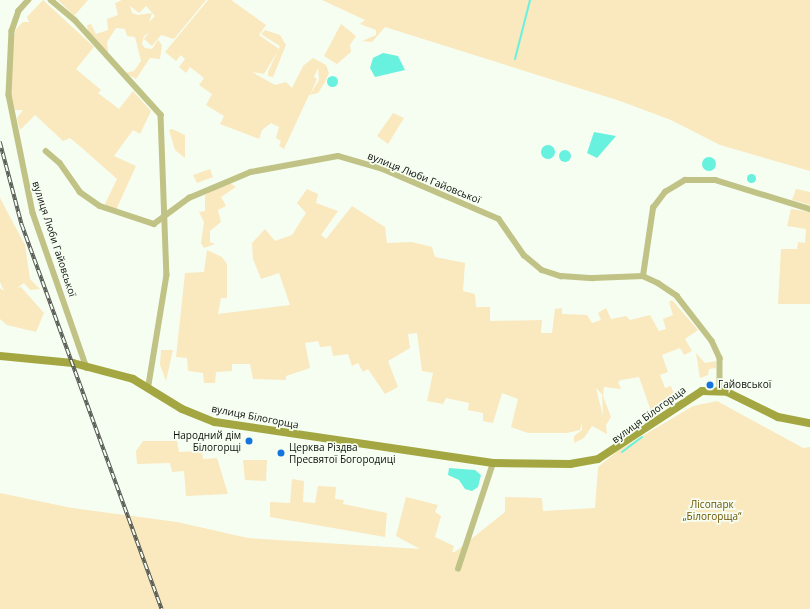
<!DOCTYPE html>
<html>
<head>
<meta charset="utf-8">
<style>
  body { margin:0 }
  #map { position:relative; width:810px; height:609px; overflow:hidden; background:#f6fef2; font-family:"Open Sans",sans-serif }
  div>[style] { position:absolute }
  .green>* { inset:0; background:#fae8be }
  .water>* { inset:0; background:#68f1de }
  .round { border-radius:50% }
  .stream>* { height:2px; margin:-1px; padding:0 1px; transform-origin:1px; border-radius:1px; background:#68f1de }
  .street>* { height:5.5px; margin:-2.75px; padding:0 2.75px; transform-origin:2.75px; border-radius:2.75px; background:#c0c385 }
  .secondary>* { height:8px; margin:-4px; padding:0 4px; transform-origin:4px; border-radius:4px; background:#a4a741 }
  .rail>* { height:3.5px; margin-top:-1.75px; transform-origin:0; background:repeating-linear-gradient(90deg,#f6fef2 0 6px,#575b54 0 12px); box-sizing:border-box; border-block:1px solid #575b54 }
  .dots>* { width:11px; height:11px; translate:-50% -50%; box-sizing:border-box; border:2px solid #f6fef2; border-radius:50% }
  span { translate:-50% -50%; white-space:nowrap; text-align:center; line-height:1.15; -webkit-text-stroke:3.5px #f6fef2; paint-order:stroke }
  .street-label { font-size:10px; color:#0e100c }
  .poi-label { font-size:10px; color:#0e100c }
  .left { translate:0 -50%; text-align:left }
  .right { translate:-100% -50%; text-align:right }
  .park-label { font-size:10px; color:#6c5202 }
</style>
</head>
<body>
<div id="map">
  <div class="green">
    <div style="clip-path:polygon(43px 0,94px 47px,76px 69px,101px 90px,98px 93px,119px 109px,133px 91px,151px 111px,140px 134px,133px 130px,114px 156px,136px 166px,116px 210px,104px 206px,117px 179px,82px 148px,70px 138px,63px 141px,35px 115px,20px 130px,17px 118px,23px 110px,15px 110px,11px 100px,9px 54px,16px 29px,23px 22px,29px 22px,27px 17px)"></div>
    <div style="clip-path:polygon(58px 0,88px 0,74px 16px)"></div>
    <div style="clip-path:polygon(evenodd,122px 0,206px 0,174px 39px,161px 35px,152px 46px,144px 39px,149px 32px,144px 36px,142px 44px,145px 48px,152px 49px,158px 40px,162px 45px,160px 59px,150px 58px,136px 79px,125px 73px,134px 71px,141px 61px,135px 37px,127px 36px,125px 29px,116px 28px,107px 42px,108px 53px,89px 36px,87px 25px,91px 24px,96px 34px,108px 30px,107px 19px,118px 15px,115px 3px,122px 0,130px 6px,139px 13px,146px 6px,155px 16px,149px 22px,152px 13px,138px 15px,132px 13px,130px 6px)"></div>
    <div style="clip-path:polygon(evenodd,208px 0,231px 0,266px 25px,259px 35px,279px 49px,264px 74px,252px 72px,275px 85px,286px 82px,292px 88px,303px 66px,313px 58px,326px 65px,329px 73px,325px 82px,318px 93px,309px 95px,284px 149px,279px 146px,281px 141px,276px 138px,279px 127px,271px 123px,262px 130px,259px 139px,220px 124px,224px 116px,206px 105px,212px 94px,199px 85px,204px 78px,190px 67px,186px 73px,179px 67px,185px 59px,181px 55px,176px 61px,165px 52px,208px 0,318px 68px,319px 80px,310px 95px,317px 79px,314px 77px,318px 68px)"></div>
    <div style="clip-path:polygon(322px 0,810px 0,810px 171px,720px 145px,671px 120px,620px 101px,385px 27px,372px 42px,362px 41px,376px 35px,376px 30px,360px 24px,365px 20px)"></div>
    <div style="clip-path:polygon(341px 24px,356px 36px,350px 45px,351px 52px,337px 64px,324px 56px)"></div>
    <div style="clip-path:polygon(265px 30px,280px 35px,286px 45px,273px 77px,268px 76px,268px 72px,280px 46px,261px 34px)"></div>
    <div style="clip-path:polygon(393px 113px,404px 118px,388px 144px,377px 136px)"></div>
    <div style="clip-path:polygon(172px 129px,185px 135px,185px 158px,175px 150px,169px 130px)"></div>
    <div style="clip-path:polygon(210px 169px,213px 177px,197px 183px,193px 175px)"></div>
    <div style="clip-path:polygon(228px 182px,236px 187px,221px 197px,226px 206px,218px 210px,221px 222px,210px 231px,210px 242px,215px 244px,204px 248px,201px 243px,204px 222px,199px 212px,205px 211px,205px 195px)"></div>
    <div style="clip-path:polygon(evenodd,307px 189px,318px 194px,316px 203px,338px 211px,321px 235px,326px 239px,352px 206px,385px 227px,387px 243px,412px 242px,432px 247px,435px 257px,465px 263px,463px 291px,475px 294px,476px 307px,490px 307px,490px 321px,542px 320px,541px 333px,552px 333px,555px 309px,562px 308px,562px 314px,587px 315px,592px 323px,601px 320px,598px 313px,606px 308px,611px 319px,626px 316px,630px 320px,650px 315px,659px 331px,666px 329px,663px 319px,673px 315px,669px 302px,672px 300px,698px 330px,685px 339px,692px 351px,684px 355px,680px 348px,662px 355px,668px 372px,660px 375px,665px 388px,671px 386px,675px 397px,651px 411px,639px 377px,621px 380px,618px 382px,621px 389px,604px 387px,603px 396px,611px 417px,606px 425px,607px 434px,592px 426px,584px 438px,574px 443px,574px 436px,582px 430px,582px 423px,580px 430px,567px 433px,528px 433px,511px 427px,518px 399px,502px 393px,493px 423px,483px 421px,483px 413px,468px 410px,469px 403px,446px 398px,443px 404px,427px 401px,433px 373px,422px 371px,417px 333px,408px 334px,410px 348px,388px 361px,398px 387px,385px 394px,368px 369px,363px 372px,358px 363px,352px 366px,348px 354px,333px 356px,331px 346px,320px 347px,318px 341px,305px 343px,310px 368px,286px 376px,286px 380px,253px 379px,250px 364px,232px 364px,232px 371px,216px 372px,215px 383px,204px 383px,203px 373px,188px 371px,187px 358px,176px 357px,185px 273px,204px 272px,207px 250px,222px 257px,227px 264px,227px 298px,221px 298px,218px 314px,290px 305px,279px 273px,261px 279px,253px 259px,252px 243px,265px 229px,275px 241px,292px 235px,306px 213px,297px 203px,307px 189px,596px 388px,602px 394px,603px 416px,596px 388px)"></div>
    <div style="clip-path:polygon(796px 189px,810px 192px,810px 205px,792px 200px)"></div>
    <div style="clip-path:polygon(0 198px,25px 245px,30px 279px,40px 289px,30px 290px,24px 283px,17px 288px,21px 287px,44px 313px,36px 332px,7px 325px,0 319px,0 288px,4px 291px,0 282px)"></div>
    <div style="clip-path:polygon(791px 209px,810px 212px,810px 304px,778px 304px,781px 249px,797px 249px,798px 242px,805px 243px,806px 229px,787px 226px)"></div>
    <div style="clip-path:polygon(161px 350px,173px 350px,166px 381px,160px 365px)"></div>
    <div style="clip-path:polygon(696px 353px,705px 363px,716px 361px,716px 368px,709px 369px,708px 375px,700px 378px)"></div>
    <div style="clip-path:polygon(717px 401px,803px 448px,810px 447px,810px 609px,0 609px,0 493px,72px 508px,177px 522px,248px 538px,420px 549px,396px 536px,406px 497px,438px 505px,435px 512px,441px 516px,435px 537px,454px 546px,452px 552px,455px 552px,505px 512px,505px 497px,542px 498px,543px 511px,595px 508px,598px 467px,619px 450px,693px 406px)"></div>
    <div style="clip-path:polygon(143px 441px,177px 441px,179px 452px,202px 451px,203px 459px,217px 458px,228px 494px,186px 496px,184px 471px,172px 472px,170px 463px,137px 464px,136px 451px)"></div>
    <div style="clip-path:polygon(243px 460px,267px 460px,266px 481px,245px 480px)"></div>
    <div style="clip-path:polygon(292px 479px,304px 481px,303px 502px,315px 503px,318px 486px,336px 487px,335px 499px,344px 500px,343px 504px,387px 513px,385px 537px,270px 517px,270px 502px,290px 503px)"></div>
  </div>
  <div class="water">
    <div style="clip-path:polygon(383px 53px,398px 56px,405px 70px,375px 77px,370px 68px,373px 58px)"></div>
    <div class="round" style="left:326.5px;top:75.5px;width:11px;height:11px"></div>
    <div style="clip-path:polygon(594px 132px,616px 136px,597px 158px,587px 153px)"></div>
    <div class="round" style="left:541px;top:145px;width:14px;height:14px"></div>
    <div class="round" style="left:559px;top:150px;width:12px;height:12px"></div>
    <div class="round" style="left:702px;top:157px;width:14px;height:14px"></div>
    <div class="round" style="left:746.5px;top:173.5px;width:9px;height:9px"></div>
    <div style="clip-path:polygon(449px 468px,475px 470px,481px 475px,478px 487px,472px 491px,465px 489px,459px 480px,448px 475px)"></div>
  </div>
  <div class="stream">
    <div style="left:515px;top:59px;width:61px;rotate:-75.7deg"></div>
    <div style="left:622px;top:452px;width:25px;rotate:-37deg"></div>
  </div>
  <div class="street">
    <div style="left:29px;top:0;width:15px;rotate:132deg"></div>
    <div style="left:19px;top:11px;width:21px;rotate:109deg"></div>
    <div style="left:12px;top:31px;width:64px;rotate:92.7deg"></div>
    <div style="left:9px;top:95px;width:120px;rotate:78.5deg"></div>
    <div style="left:33px;top:213px;width:164px;rotate:70.8deg"></div>
    <div style="left:51px;top:0;width:31px;rotate:40deg"></div>
    <div style="left:75px;top:20px;width:128px;rotate:47.8deg"></div>
    <div style="left:161px;top:115px;width:160px;rotate:87.9deg"></div>
    <div style="left:167px;top:275px;width:111px;rotate:99.3deg"></div>
    <div style="left:46px;top:151px;width:18px;rotate:41deg"></div>
    <div style="left:60px;top:163px;width:35px;rotate:55deg"></div>
    <div style="left:80px;top:192px;width:24px;rotate:35deg"></div>
    <div style="left:100px;top:206px;width:57px;rotate:18.4deg"></div>
    <div style="left:154px;top:224px;width:44px;rotate:-36.6deg"></div>
    <div style="left:189px;top:198px;width:67px;rotate:-22.8deg"></div>
    <div style="left:251px;top:172px;width:88px;rotate:-10.4deg"></div>
    <div style="left:338px;top:156px;width:47px;rotate:16.1deg"></div>
    <div style="left:383px;top:169px;width:126px;rotate:23.3deg"></div>
    <div style="left:499px;top:219px;width:44px;rotate:55.2deg"></div>
    <div style="left:524px;top:255px;width:23px;rotate:40deg"></div>
    <div style="left:542px;top:270px;width:20px;rotate:18deg"></div>
    <div style="left:561px;top:276px;width:32px;rotate:4deg"></div>
    <div style="left:593px;top:278px;width:50px;rotate:-2.3deg"></div>
    <div style="left:643px;top:276px;width:17px;rotate:25deg"></div>
    <div style="left:658px;top:283px;width:23px;rotate:34deg"></div>
    <div style="left:677px;top:296px;width:57px;rotate:52.1deg"></div>
    <div style="left:712px;top:341px;width:19px;rotate:65deg"></div>
    <div style="left:720px;top:358px;width:32px;rotate:90deg"></div>
    <div style="left:643px;top:276px;width:69px;rotate:-81.6deg"></div>
    <div style="left:653px;top:208px;width:20px;rotate:-53deg"></div>
    <div style="left:665px;top:192px;width:23px;rotate:-31deg"></div>
    <div style="left:685px;top:180px;width:30px"></div>
    <div style="left:715px;top:180px;width:99px;rotate:17deg"></div>
    <div style="left:458px;top:569px;width:112px;rotate:-71.7deg"></div>
  </div>
  <div class="secondary">
    <div style="left:0;top:356px;width:73px;rotate:5.5deg"></div>
    <div style="left:73px;top:363px;width:62px;rotate:14.9deg"></div>
    <div style="left:133px;top:379px;width:57px;rotate:31.5deg"></div>
    <div style="left:182px;top:409px;width:35px;rotate:22deg"></div>
    <div style="left:215px;top:422px;width:281px;rotate:8.4deg"></div>
    <div style="left:493px;top:463px;width:77px;rotate:0.7deg"></div>
    <div style="left:570px;top:464px;width:28px;rotate:-10deg"></div>
    <div style="left:598px;top:459px;width:124px;rotate:-33.2deg"></div>
    <div style="left:702px;top:391px;width:25px;rotate:2deg"></div>
    <div style="left:727px;top:392px;width:57px;rotate:26.1deg"></div>
    <div style="left:778px;top:417px;width:33px;rotate:11deg"></div>
  </div>
  <div class="rail">
    <div style="left:0;top:142px;width:86px;rotate:75.2deg"></div>
    <div style="left:22px;top:225px;width:409px;rotate:70deg"></div>
  </div>
  <div class="dots">
    <div style="left:710px;top:385px;background:#1475de"></div>
    <div style="left:249px;top:441px;background:#1475de"></div>
    <div style="left:281px;top:453px;background:#1475de"></div>
  </div>
  <div class="street-label">
    <span style="left:424px;top:178px;rotate:22deg">вулиця Люби Гайовської</span>
    <span style="left:54px;top:239px;rotate:72deg">вулиця Люби Гайовської</span>
    <span style="left:649px;top:415px;rotate:-36deg">вулиця Білогорща</span>
    <span style="left:255px;top:417px;rotate:11deg">вулиця Білогорща</span>
  </div>
  <div class="poi-label">
    <span class="left" style="left:718px;top:385px">Гайовської</span>
    <span class="right" style="left:241px;top:441px">Народний дім<br>Білогорщі</span>
    <span class="left" style="left:289px;top:453px">Церква Різдва<br>Пресвятої Богородиці</span>
  </div>
  <div class="park-label">
    <span style="left:712px;top:510px">Лісопарк<br>„Білогорща“</span>
  </div>
</div>
</body>
</html>
